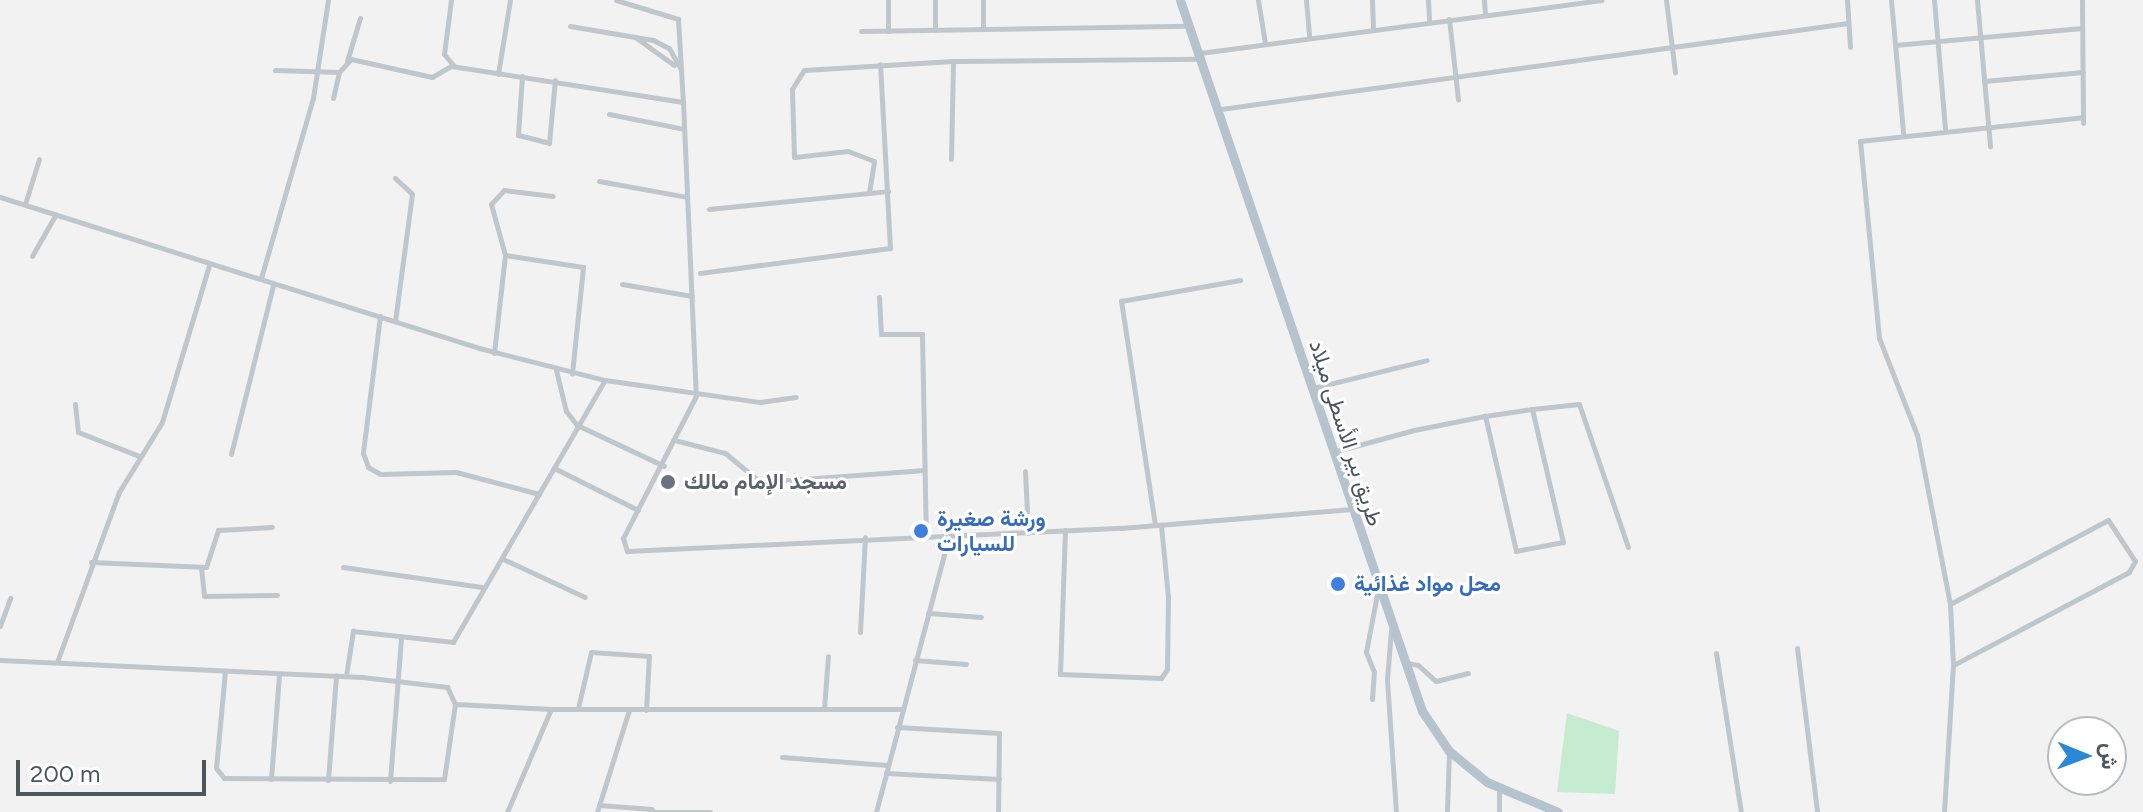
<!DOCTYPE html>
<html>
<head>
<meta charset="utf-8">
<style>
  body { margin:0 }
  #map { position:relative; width:2143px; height:812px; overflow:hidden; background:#f3f2f2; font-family:Figtree,Vazirmatn,sans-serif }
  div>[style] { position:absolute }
  .green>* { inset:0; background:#c5ecd0 }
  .minor>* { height:5px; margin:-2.5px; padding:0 2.5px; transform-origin:2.5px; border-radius:2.5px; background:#bfc7cc }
  .primary>* { height:9px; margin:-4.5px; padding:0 4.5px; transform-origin:4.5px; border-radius:4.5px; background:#b4c3cd }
  .dots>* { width:22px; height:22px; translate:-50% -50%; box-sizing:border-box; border:4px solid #fff; border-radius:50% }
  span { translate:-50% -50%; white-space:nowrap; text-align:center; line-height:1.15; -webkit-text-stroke:6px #fff; paint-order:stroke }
  .street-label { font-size:22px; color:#4b575d }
  .worship-label { font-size:22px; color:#5b616d; font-weight:700 }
  .left { translate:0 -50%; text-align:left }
  .shop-label { font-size:22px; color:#366cbe; font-weight:700 }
  .north { position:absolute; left:2047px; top:716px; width:80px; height:80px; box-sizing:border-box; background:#fff; border:2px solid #b7bcbe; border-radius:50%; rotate:91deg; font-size:22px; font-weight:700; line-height:32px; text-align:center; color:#4b575d }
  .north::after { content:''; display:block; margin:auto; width:28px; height:36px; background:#2a88d5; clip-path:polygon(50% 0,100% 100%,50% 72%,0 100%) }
  .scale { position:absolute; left:16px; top:760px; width:190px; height:36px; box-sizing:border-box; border:4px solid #4b575d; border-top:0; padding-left:10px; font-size:24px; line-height:28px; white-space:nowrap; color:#4b575d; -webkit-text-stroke:6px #fff; paint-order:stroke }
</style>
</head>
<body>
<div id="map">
  <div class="green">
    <div style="clip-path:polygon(1567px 713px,1619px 731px,1615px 794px,1557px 792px)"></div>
  </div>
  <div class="minor">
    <div style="left:451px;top:0;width:54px;rotate:97.4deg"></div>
    <div style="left:444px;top:54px;width:16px;rotate:50deg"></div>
    <div style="left:616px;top:0;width:65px;rotate:17deg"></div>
    <div style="left:678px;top:19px;width:83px;rotate:86.6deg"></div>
    <div style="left:888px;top:0;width:31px;rotate:90deg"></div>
    <div style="left:983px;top:0;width:29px;rotate:90deg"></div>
    <div style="left:1258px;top:0;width:44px;rotate:80.8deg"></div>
    <div style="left:1306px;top:0;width:37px;rotate:85deg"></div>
    <div style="left:1372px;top:0;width:29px;rotate:88deg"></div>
    <div style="left:1428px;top:0;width:22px;rotate:87deg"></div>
    <div style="left:1484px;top:0;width:15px;rotate:86deg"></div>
    <div style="left:1666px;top:0;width:73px;rotate:82.9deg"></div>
    <div style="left:1847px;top:0;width:47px;rotate:86.3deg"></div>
    <div style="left:1891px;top:0;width:134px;rotate:84.8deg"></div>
    <div style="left:1934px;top:0;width:129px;rotate:85.1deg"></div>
    <div style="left:1977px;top:0;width:147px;rotate:84.9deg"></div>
    <div style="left:2082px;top:0;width:123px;rotate:89.5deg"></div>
    <div style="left:1449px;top:19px;width:81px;rotate:83.6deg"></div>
    <div style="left:570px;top:26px;width:84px;rotate:9.6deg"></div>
    <div style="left:653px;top:40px;width:18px;rotate:27deg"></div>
    <div style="left:669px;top:48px;width:25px;rotate:61deg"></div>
    <div style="left:935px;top:30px;width:30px;rotate:-90deg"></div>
    <div style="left:861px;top:31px;width:328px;rotate:-0.9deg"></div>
    <div style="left:635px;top:37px;width:48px;rotate:35.7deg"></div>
    <div style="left:1895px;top:45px;width:188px;rotate:-5.2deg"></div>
    <div style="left:1200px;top:53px;width:405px;rotate:-7.5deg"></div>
    <div style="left:347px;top:61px;width:45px;rotate:-73.2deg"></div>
    <div style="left:275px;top:70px;width:64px;rotate:1.8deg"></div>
    <div style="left:339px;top:72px;width:18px;rotate:-47deg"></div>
    <div style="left:351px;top:59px;width:83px;rotate:12.5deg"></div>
    <div style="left:432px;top:77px;width:22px;rotate:-30deg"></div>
    <div style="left:451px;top:66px;width:235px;rotate:8.8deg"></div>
    <div style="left:683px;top:102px;width:294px;rotate:87.5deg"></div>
    <div style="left:696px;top:396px;width:160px;rotate:117.2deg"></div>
    <div style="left:623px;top:538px;width:14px;rotate:73deg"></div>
    <div style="left:627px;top:551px;width:495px;rotate:-2.7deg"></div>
    <div style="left:1121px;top:528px;width:232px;rotate:-4.7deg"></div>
    <div style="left:498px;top:74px;width:75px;rotate:-80.8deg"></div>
    <div style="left:522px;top:76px;width:59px;rotate:93.9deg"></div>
    <div style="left:518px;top:135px;width:32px;rotate:14deg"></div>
    <div style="left:549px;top:143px;width:63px;rotate:-84.6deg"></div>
    <div style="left:1984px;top:81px;width:99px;rotate:-5.2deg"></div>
    <div style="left:333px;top:98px;width:27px;rotate:-77deg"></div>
    <div style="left:1221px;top:109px;width:633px;rotate:-7.81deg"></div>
    <div style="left:609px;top:114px;width:76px;rotate:11.3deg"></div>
    <div style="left:951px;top:159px;width:98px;rotate:-88.8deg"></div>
    <div style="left:395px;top:178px;width:23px;rotate:43deg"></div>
    <div style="left:412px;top:194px;width:128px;rotate:97.6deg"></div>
    <div style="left:599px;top:181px;width:89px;rotate:10.3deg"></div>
    <div style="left:869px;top:193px;width:32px;rotate:-81deg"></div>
    <div style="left:874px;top:161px;width:28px;rotate:-159deg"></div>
    <div style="left:848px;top:151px;width:54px;rotate:173.7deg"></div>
    <div style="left:794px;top:157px;width:68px;rotate:-91.7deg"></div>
    <div style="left:792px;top:89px;width:22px;rotate:-58deg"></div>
    <div style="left:804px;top:70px;width:149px;rotate:-3.5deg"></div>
    <div style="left:953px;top:61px;width:249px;rotate:-0.5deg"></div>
    <div style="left:0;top:197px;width:502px;rotate:17.5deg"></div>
    <div style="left:479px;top:348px;width:130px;rotate:14.3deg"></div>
    <div style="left:25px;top:204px;width:47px;rotate:-72.7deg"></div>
    <div style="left:709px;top:209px;width:180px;rotate:-5.7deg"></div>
    <div style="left:505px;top:255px;width:79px;rotate:8.7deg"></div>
    <div style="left:583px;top:267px;width:107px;rotate:95.9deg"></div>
    <div style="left:32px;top:256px;width:48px;rotate:-60.3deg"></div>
    <div style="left:700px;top:273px;width:192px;rotate:-7.5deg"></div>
    <div style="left:890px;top:248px;width:184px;rotate:-93.1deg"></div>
    <div style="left:261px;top:278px;width:187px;rotate:-73.9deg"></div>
    <div style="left:313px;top:98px;width:99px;rotate:-81.3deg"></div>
    <div style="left:622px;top:284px;width:71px;rotate:9.7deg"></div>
    <div style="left:879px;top:297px;width:37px;rotate:87deg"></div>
    <div style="left:881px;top:334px;width:41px"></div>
    <div style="left:922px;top:334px;width:201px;rotate:88.9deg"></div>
    <div style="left:380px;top:316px;width:138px;rotate:97.1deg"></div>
    <div style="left:363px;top:453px;width:15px;rotate:70deg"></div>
    <div style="left:368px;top:467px;width:14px;rotate:30deg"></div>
    <div style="left:380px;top:474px;width:76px;rotate:-1.5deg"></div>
    <div style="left:456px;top:472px;width:86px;rotate:14.8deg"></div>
    <div style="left:494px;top:353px;width:99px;rotate:-83.6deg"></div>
    <div style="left:505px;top:255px;width:53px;rotate:-105.4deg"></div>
    <div style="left:491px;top:204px;width:19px;rotate:-47deg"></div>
    <div style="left:504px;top:190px;width:49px;rotate:7deg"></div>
    <div style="left:556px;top:370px;width:42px;rotate:76.3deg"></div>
    <div style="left:566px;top:411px;width:18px;rotate:52deg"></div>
    <div style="left:577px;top:425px;width:96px;rotate:25.2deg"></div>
    <div style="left:1313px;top:388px;width:117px;rotate:-13.8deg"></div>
    <div style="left:75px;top:404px;width:28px;rotate:84deg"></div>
    <div style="left:78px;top:432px;width:66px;rotate:21.5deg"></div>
    <div style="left:1532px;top:409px;width:47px;rotate:-6.1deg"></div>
    <div style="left:1579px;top:404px;width:151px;rotate:71.1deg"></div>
    <div style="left:678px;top:441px;width:49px;rotate:14.3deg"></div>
    <div style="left:725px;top:453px;width:45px;rotate:39.6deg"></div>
    <div style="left:760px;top:482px;width:165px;rotate:-4.2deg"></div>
    <div style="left:1333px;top:452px;width:84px;rotate:-15.2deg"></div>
    <div style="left:1414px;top:430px;width:72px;rotate:-11.2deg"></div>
    <div style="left:1485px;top:416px;width:48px;rotate:-8.5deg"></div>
    <div style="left:1532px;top:409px;width:137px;rotate:76.9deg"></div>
    <div style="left:1563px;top:542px;width:48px;rotate:169.2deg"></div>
    <div style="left:1516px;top:551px;width:139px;rotate:-102.9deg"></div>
    <div style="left:231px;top:454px;width:174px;rotate:-76deg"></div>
    <div style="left:554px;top:468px;width:94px;rotate:26.6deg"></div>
    <div style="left:1025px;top:471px;width:62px;rotate:87.2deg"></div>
    <div style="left:1155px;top:525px;width:227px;rotate:-98.6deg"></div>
    <div style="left:1121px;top:301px;width:121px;rotate:-10deg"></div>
    <div style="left:1065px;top:530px;width:144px;rotate:92deg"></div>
    <div style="left:1060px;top:674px;width:101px;rotate:2.3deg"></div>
    <div style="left:1161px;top:678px;width:11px;rotate:-56deg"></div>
    <div style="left:1167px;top:669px;width:72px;rotate:-89.2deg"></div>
    <div style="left:1168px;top:597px;width:72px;rotate:-95.6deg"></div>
    <div style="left:503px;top:559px;width:90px;rotate:24.9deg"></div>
    <div style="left:91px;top:562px;width:115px;rotate:2.5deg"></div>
    <div style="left:206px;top:567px;width:39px;rotate:-72deg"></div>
    <div style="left:218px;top:530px;width:54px;rotate:-3.2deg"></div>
    <div style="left:201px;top:567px;width:29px;rotate:84deg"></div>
    <div style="left:204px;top:596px;width:73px;rotate:-0.8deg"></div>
    <div style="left:343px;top:567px;width:140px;rotate:8.2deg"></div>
    <div style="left:1950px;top:604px;width:179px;rotate:-28deg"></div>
    <div style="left:2108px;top:520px;width:49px;rotate:56.6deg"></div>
    <div style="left:2135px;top:561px;width:13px;rotate:119deg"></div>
    <div style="left:2129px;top:572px;width:199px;rotate:152.1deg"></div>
    <div style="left:928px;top:613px;width:53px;rotate:4.3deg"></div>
    <div style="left:0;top:626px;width:30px;rotate:-70deg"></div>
    <div style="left:1391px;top:630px;width:50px;rotate:94.6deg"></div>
    <div style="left:1387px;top:680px;width:132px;rotate:86.1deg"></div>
    <div style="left:860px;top:632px;width:95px;rotate:-87deg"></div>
    <div style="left:1797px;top:648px;width:165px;rotate:83deg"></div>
    <div style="left:1716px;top:653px;width:161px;rotate:81.1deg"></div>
    <div style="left:0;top:660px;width:362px;rotate:2.7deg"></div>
    <div style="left:362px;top:677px;width:86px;rotate:6.7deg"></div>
    <div style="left:447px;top:687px;width:19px;rotate:65deg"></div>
    <div style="left:455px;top:704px;width:96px;rotate:3deg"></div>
    <div style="left:915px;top:660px;width:51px;rotate:4.5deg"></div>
    <div style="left:57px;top:662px;width:181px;rotate:-70deg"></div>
    <div style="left:119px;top:492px;width:82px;rotate:-58.4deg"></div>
    <div style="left:162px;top:422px;width:164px;rotate:-73.3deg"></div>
    <div style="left:1407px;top:663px;width:11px;rotate:10deg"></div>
    <div style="left:1418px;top:665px;width:24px;rotate:42deg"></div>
    <div style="left:1436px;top:681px;width:33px;rotate:-14deg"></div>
    <div style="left:225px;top:671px;width:97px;rotate:95.3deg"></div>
    <div style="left:216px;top:768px;width:13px;rotate:51deg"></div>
    <div style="left:224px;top:778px;width:220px;rotate:0.3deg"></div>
    <div style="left:444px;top:779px;width:76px;rotate:-81.7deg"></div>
    <div style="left:346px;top:676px;width:46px;rotate:-81.2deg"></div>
    <div style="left:353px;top:631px;width:101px;rotate:6.3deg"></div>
    <div style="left:453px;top:642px;width:303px;rotate:-59.9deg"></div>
    <div style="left:605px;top:380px;width:157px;rotate:8.1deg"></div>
    <div style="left:760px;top:402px;width:36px;rotate:-8deg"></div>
    <div style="left:1372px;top:699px;width:27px;rotate:-86deg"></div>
    <div style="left:1374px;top:672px;width:22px;rotate:-112deg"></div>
    <div style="left:1366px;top:652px;width:64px;rotate:-79.2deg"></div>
    <div style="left:578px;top:708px;width:57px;rotate:-76.9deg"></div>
    <div style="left:591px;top:652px;width:58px;rotate:3.9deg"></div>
    <div style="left:649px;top:656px;width:54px;rotate:93.2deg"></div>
    <div style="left:824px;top:709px;width:53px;rotate:-85.7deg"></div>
    <div style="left:897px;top:727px;width:102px;rotate:3.4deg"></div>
    <div style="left:999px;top:733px;width:79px;rotate:90.7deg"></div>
    <div style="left:782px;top:757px;width:105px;rotate:4.4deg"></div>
    <div style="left:886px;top:773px;width:113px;rotate:3deg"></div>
    <div style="left:271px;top:779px;width:105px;rotate:-85.6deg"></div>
    <div style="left:328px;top:780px;width:105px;rotate:-85.6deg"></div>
    <div style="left:390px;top:781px;width:143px;rotate:-85.6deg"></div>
    <div style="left:599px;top:805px;width:53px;rotate:4.3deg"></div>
    <div style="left:507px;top:812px;width:112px;rotate:-66.9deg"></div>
    <div style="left:551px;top:709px;width:351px"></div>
    <div style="left:597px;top:812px;width:107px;rotate:-72.6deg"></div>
    <div style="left:651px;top:812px;width:59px"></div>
    <div style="left:876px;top:812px;width:286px;rotate:-75.2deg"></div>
    <div style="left:1447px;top:812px;width:61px;rotate:-88.1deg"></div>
    <div style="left:1499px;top:812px;width:22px;rotate:-90deg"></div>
    <div style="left:1944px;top:812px;width:147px;rotate:-86.5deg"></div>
    <div style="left:1953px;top:665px;width:61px;rotate:-92.8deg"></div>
    <div style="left:1950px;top:604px;width:172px;rotate:-101deg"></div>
    <div style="left:1917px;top:435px;width:104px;rotate:-111.4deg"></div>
    <div style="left:1879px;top:338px;width:198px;rotate:-95.5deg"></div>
    <div style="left:1860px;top:141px;width:224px;rotate:-6.1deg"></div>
  </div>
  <div class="primary">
    <div style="left:1180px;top:0;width:751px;rotate:71.2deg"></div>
    <div style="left:1422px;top:711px;width:48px;rotate:56deg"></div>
    <div style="left:1449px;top:751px;width:49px;rotate:39.2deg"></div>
    <div style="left:1487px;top:782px;width:77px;rotate:22.9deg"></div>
  </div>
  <div class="dots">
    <div style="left:668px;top:482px;background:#6b7280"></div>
    <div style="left:921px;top:531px;background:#3f7fe0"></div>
    <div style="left:1338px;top:584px;background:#3f7fe0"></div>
  </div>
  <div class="street-label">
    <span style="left:1346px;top:433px;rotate:72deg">طريق بير الأسطى ميلاد</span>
  </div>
  <div class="worship-label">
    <span class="left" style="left:684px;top:482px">مسجد الإمام مالك</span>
  </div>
  <div class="shop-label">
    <span class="left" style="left:937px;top:531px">ورشة صغيرة<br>للسيارات</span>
    <span class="left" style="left:1354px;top:584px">محل مواد غذائية</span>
  </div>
  <div class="north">ش</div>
  <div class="scale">200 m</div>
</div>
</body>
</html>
